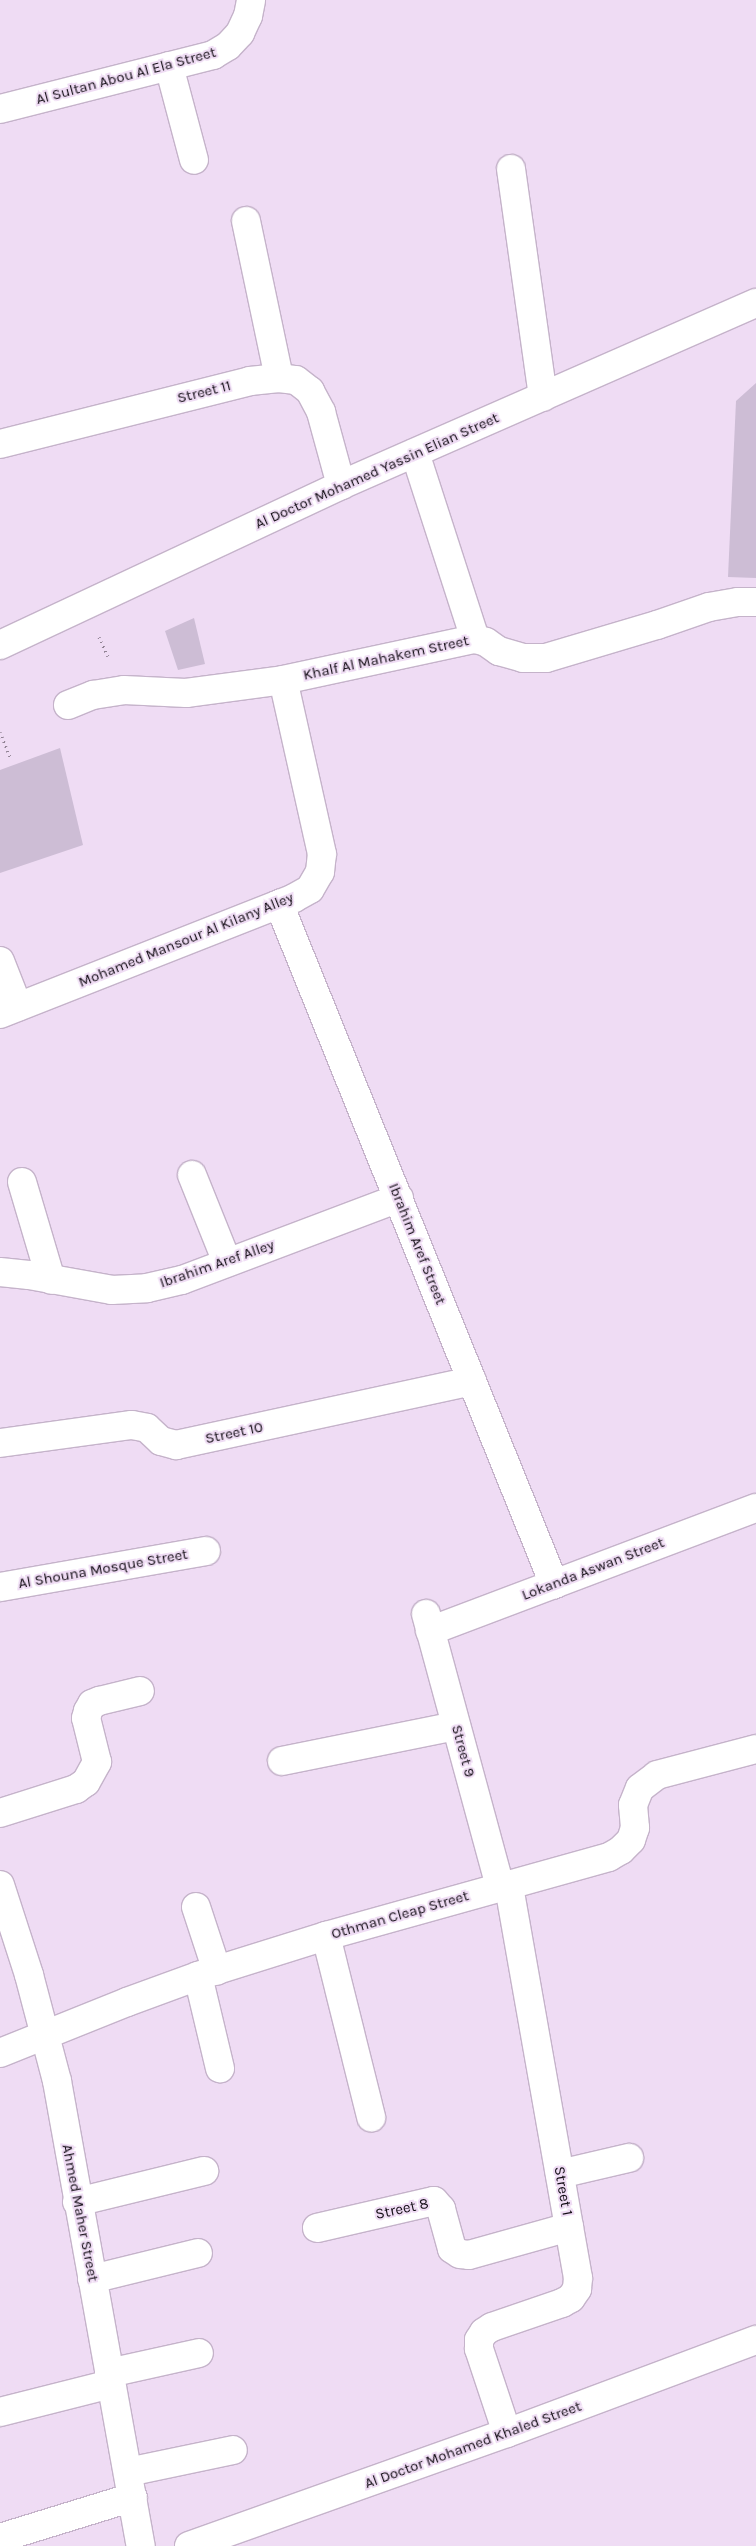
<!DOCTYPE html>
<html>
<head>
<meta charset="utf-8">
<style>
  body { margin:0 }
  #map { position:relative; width:756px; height:2546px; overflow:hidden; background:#efdcf4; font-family:Karla,sans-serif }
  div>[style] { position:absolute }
  .building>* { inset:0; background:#cdbdd5 }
  .path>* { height:3px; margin-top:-1.5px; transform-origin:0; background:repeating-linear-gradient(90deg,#918394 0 1px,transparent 0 5px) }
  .roads { filter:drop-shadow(1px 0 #c5b3ca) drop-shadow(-1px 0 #c5b3ca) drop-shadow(0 1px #c5b3ca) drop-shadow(0 -1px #c5b3ca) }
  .minor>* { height:28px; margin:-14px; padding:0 14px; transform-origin:14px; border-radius:14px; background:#fff }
  .major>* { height:28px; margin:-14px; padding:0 14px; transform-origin:14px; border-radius:14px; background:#fff }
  span { translate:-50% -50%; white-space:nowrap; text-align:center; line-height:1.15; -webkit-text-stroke:4px #efdcf4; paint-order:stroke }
  .street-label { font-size:15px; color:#130d15 }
</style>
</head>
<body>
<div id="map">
  <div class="building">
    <div style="clip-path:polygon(756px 383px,756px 578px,728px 577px,736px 401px)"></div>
    <div style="clip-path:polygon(194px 618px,205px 664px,178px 670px,165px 631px)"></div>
    <div style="clip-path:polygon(60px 748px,83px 845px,0 873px,0 770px)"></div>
  </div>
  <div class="path">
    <div style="left:99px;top:637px;width:21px;rotate:65deg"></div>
    <div style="left:0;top:732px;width:27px;rotate:68deg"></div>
  </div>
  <div class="roads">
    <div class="minor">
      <div style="left:169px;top:66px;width:97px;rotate:75.1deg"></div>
      <div style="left:0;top:109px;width:220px;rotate:-14.2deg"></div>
      <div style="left:213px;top:55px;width:17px;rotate:-31deg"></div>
      <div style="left:228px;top:46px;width:18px;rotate:-47deg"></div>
      <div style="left:240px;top:33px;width:19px;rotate:-65deg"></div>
      <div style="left:248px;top:16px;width:16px;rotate:-79deg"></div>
      <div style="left:511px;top:169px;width:230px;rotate:82deg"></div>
      <div style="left:246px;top:221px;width:160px;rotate:78.1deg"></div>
      <div style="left:0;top:444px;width:258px;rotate:-14.1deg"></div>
      <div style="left:250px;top:381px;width:29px;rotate:-6deg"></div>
      <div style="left:279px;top:378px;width:17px;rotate:7deg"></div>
      <div style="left:296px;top:380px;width:18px;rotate:38deg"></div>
      <div style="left:310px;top:391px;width:24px;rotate:62deg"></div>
      <div style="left:321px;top:412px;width:76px;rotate:74.7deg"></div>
      <div style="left:415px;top:453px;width:195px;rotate:72.1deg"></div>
      <div style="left:68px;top:705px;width:27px;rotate:-22deg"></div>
      <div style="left:93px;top:695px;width:31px;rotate:-9deg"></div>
      <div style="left:124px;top:690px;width:62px;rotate:2.8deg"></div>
      <div style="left:186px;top:693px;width:98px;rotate:-7.6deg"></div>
      <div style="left:283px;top:680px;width:196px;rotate:-12.1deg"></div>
      <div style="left:475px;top:639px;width:11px;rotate:15deg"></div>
      <div style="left:486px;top:642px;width:16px;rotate:35deg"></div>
      <div style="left:499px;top:651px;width:25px;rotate:16deg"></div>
      <div style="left:523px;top:658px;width:23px"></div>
      <div style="left:546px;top:658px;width:116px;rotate:-16.6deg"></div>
      <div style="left:657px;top:625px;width:55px;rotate:-19.1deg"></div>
      <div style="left:709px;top:607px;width:29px;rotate:-10deg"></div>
      <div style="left:738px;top:602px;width:18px"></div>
      <div style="left:279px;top:904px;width:734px;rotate:67.98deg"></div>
      <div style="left:0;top:961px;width:49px;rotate:68.6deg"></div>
      <div style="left:0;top:1014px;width:316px;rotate:-21.5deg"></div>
      <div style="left:294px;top:898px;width:18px;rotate:-29deg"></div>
      <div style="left:310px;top:889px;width:20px;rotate:-60deg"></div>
      <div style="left:320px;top:872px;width:18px;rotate:-84deg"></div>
      <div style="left:322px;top:854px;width:178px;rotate:-102.6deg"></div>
      <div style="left:192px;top:1175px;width:94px;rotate:68.1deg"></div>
      <div style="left:22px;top:1182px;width:102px;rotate:73.5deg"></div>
      <div style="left:0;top:1272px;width:29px;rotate:6deg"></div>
      <div style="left:29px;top:1275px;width:84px;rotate:10.2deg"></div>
      <div style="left:112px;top:1290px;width:35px;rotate:-3deg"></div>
      <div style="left:147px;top:1288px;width:36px;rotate:-13deg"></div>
      <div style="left:182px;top:1280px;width:232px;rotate:-20.7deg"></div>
      <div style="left:0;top:1443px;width:133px;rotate:-7.8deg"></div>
      <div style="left:132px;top:1425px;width:15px;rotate:11deg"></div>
      <div style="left:147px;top:1428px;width:19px;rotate:43deg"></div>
      <div style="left:161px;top:1441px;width:16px;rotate:15deg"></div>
      <div style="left:176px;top:1445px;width:303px;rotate:-12.2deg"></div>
      <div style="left:0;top:1587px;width:209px;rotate:-9.9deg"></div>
      <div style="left:426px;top:1614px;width:283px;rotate:74.8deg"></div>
      <div style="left:430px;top:1631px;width:348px;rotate:-20.7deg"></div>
      <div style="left:282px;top:1761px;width:177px;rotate:-11.4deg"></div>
      <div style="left:0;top:1813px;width:80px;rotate:-17.5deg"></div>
      <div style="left:76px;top:1789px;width:12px;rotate:-35deg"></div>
      <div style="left:86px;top:1782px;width:23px;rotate:-61deg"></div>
      <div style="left:97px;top:1762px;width:45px;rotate:-104deg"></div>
      <div style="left:86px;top:1718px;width:7px;rotate:-74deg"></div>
      <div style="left:88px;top:1711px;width:8px;rotate:-60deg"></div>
      <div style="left:92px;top:1704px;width:8px;rotate:-23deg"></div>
      <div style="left:99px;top:1701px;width:42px;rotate:-13.7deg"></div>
      <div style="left:0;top:1885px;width:95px;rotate:72.1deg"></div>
      <div style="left:29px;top:1975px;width:110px;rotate:75.2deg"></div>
      <div style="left:57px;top:2081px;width:473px;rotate:79.8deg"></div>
      <div style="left:196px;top:1907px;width:67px;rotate:71.8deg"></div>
      <div style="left:326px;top:1936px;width:187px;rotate:76deg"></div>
      <div style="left:198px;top:1976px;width:95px;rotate:76.6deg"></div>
      <div style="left:0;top:2053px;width:137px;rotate:-21.9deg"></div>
      <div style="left:127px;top:2002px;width:76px;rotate:-20.1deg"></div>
      <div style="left:198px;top:1976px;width:134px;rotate:-17.4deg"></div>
      <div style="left:326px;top:1936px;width:294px;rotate:-15.6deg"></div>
      <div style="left:609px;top:1857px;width:14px;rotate:-30deg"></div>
      <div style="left:621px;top:1850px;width:14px;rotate:-45deg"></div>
      <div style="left:631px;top:1840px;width:13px;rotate:-72deg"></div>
      <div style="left:635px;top:1828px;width:23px;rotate:-95deg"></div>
      <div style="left:633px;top:1805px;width:18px;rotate:-68deg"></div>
      <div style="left:640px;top:1788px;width:21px;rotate:-37deg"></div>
      <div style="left:657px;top:1775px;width:102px;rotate:-14.7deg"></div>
      <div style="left:560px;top:2174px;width:71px;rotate:-13.1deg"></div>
      <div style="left:77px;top:2202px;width:131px;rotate:-13.7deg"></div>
      <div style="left:317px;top:2228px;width:120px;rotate:-13deg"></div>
      <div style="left:434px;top:2201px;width:11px;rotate:49deg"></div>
      <div style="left:441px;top:2209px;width:41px;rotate:74.6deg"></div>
      <div style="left:452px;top:2249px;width:9px;rotate:32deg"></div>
      <div style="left:460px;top:2254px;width:9px;rotate:6deg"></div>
      <div style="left:469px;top:2255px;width:104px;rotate:-15.6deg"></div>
      <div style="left:92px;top:2279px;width:109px;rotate:-13.8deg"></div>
      <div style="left:109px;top:2373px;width:92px;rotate:-12.5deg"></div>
      <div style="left:0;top:2412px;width:114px;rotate:-14.2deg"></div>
      <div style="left:507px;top:2433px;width:89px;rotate:-108.4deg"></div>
      <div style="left:479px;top:2349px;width:9px;rotate:-90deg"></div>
      <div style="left:479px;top:2340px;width:9px;rotate:-58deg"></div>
      <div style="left:484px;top:2332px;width:9px;rotate:-32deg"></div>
      <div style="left:492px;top:2327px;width:74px;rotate:-18.9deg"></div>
      <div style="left:562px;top:2303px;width:10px;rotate:-29deg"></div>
      <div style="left:571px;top:2298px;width:11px;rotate:-56deg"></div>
      <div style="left:577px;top:2289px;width:11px;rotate:-85deg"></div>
      <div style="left:578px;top:2278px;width:399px;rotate:-100deg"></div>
      <div style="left:128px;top:2472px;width:107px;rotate:-11.8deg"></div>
      <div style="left:0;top:2538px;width:139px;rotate:-17.1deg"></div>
      <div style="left:189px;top:2546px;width:337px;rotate:-19.6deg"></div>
      <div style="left:507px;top:2433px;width:266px;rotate:-20.5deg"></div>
    </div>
    <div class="major">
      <div style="left:0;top:645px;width:377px;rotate:-25.1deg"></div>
      <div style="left:341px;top:485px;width:453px;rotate:-23.7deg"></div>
    </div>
  </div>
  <div class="street-label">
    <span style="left:126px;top:76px;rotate:-15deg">Al Sultan Abou Al Ela Street</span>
    <span style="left:204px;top:392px;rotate:-14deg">Street 11</span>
    <span style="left:377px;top:471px;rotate:-24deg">Al Doctor Mohamed Yassin Elian Street</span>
    <span style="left:386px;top:658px;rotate:-12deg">Khalf Al Mahakem Street</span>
    <span style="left:186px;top:940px;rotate:-22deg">Mohamed Mansour Al Kilany Alley</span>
    <span style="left:417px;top:1244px;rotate:68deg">Ibrahim Aref Street</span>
    <span style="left:217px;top:1264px;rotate:-19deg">Ibrahim Aref Alley</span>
    <span style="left:234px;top:1433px;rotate:-12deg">Street 10</span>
    <span style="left:103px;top:1569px;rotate:-10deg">Al Shouna Mosque Street</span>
    <span style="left:593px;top:1569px;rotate:-21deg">Lokanda Aswan Street</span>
    <span style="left:463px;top:1751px;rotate:75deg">Street 9</span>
    <span style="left:400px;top:1915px;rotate:-16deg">Othman Cleap Street</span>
    <span style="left:563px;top:2191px;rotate:80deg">Street 1</span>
    <span style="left:402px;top:2209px;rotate:-12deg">Street 8</span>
    <span style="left:80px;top:2213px;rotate:79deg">Ahmed Maher Street</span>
    <span style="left:473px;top:2445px;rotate:-20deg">Al Doctor Mohamed Khaled Street</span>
  </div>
</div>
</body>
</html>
